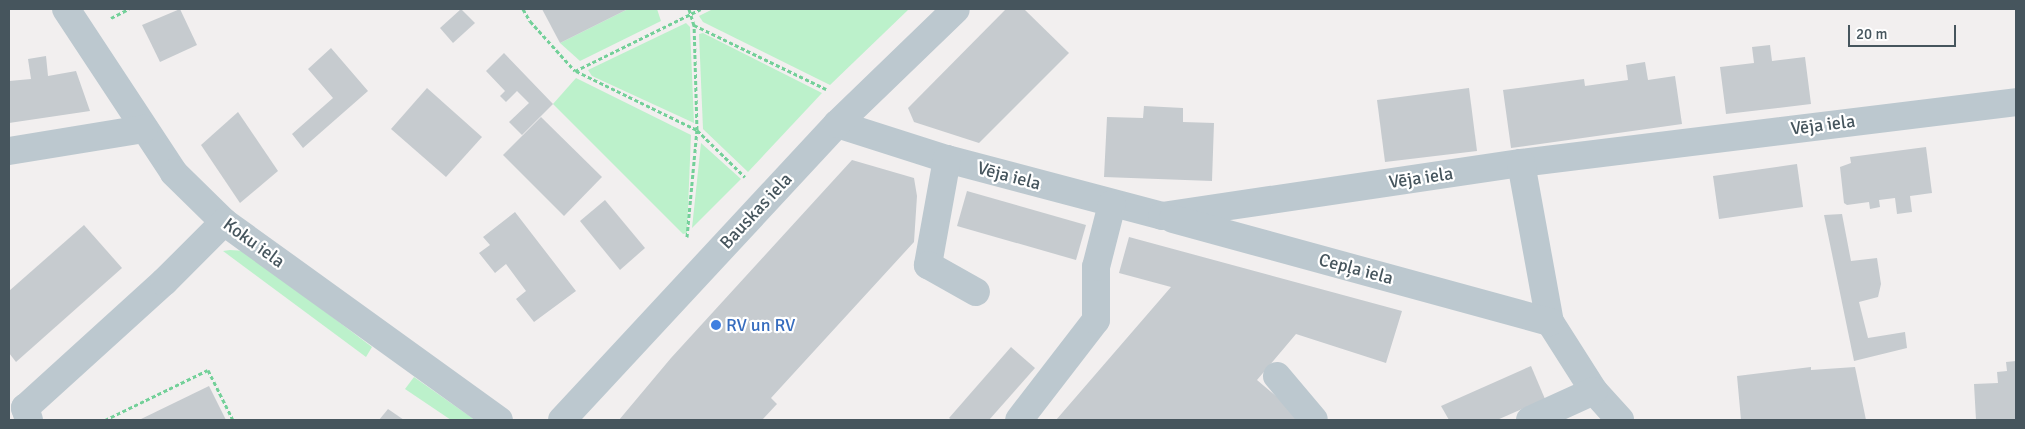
<!DOCTYPE html>
<html>
<head>
<meta charset="utf-8">
<style>
  body { margin:0 }
  #map { position:relative; width:2025px; height:429px; overflow:hidden; background:#f2efef; font-family:Signika,sans-serif }
  div>[style] { position:absolute }
  .green>* { inset:0; background:#bcf1cb }
  .building>* { inset:0; background:#c6cbcf }
  .path>* { height:3px; margin-top:-1.5px; transform-origin:0; background:repeating-linear-gradient(90deg,#73d099 0 4px,transparent 0 6.5px) }
  .minor>* { height:28px; margin:-14px; padding:0 14px; transform-origin:14px; border-radius:14px; background:#bcc8cf }
  .dots>* { width:14px; height:14px; translate:-50% -50%; box-sizing:border-box; border:2px solid #fff; border-radius:50% }
  span { translate:-50% -50%; white-space:nowrap; text-align:center; line-height:1.15; -webkit-text-stroke:4.5px #fff; paint-order:stroke }
  .street-label { font-size:18px; color:#46555d }
  .shop-label { font-size:18px; color:#366cbe }
  .left { translate:0 -50%; text-align:left }
  .frame { position:absolute; inset:0; border:10px solid #46555d; pointer-events:none }
  .scale { position:absolute; left:1848px; top:25px; width:108px; height:22px; box-sizing:border-box; border:2px solid #46555d; border-top:0; padding-left:6px; font-size:15px; line-height:18px; white-space:nowrap; color:#46555d; -webkit-text-stroke:4px #fff; paint-order:stroke }
</style>
</head>
<body>
<div id="map">
  <div class="green">
    <div style="clip-path:polygon(628px 9px,657px 9px,661px 21px,580px 61px,560px 43px)"></div>
    <div style="clip-path:polygon(713px 9px,909px 9px,830px 85px,703px 22px,699px 16px)"></div>
    <div style="clip-path:polygon(686px 23px,690px 27px,694px 123px,592px 76px,588px 70px)"></div>
    <div style="clip-path:polygon(703px 33px,822px 93px,748px 172px,703px 129px,699px 34px)"></div>
    <div style="clip-path:polygon(576px 78px,691px 135px,687px 233px,683px 234px,553px 104px)"></div>
    <div style="clip-path:polygon(701px 143px,741px 179px,692px 228px)"></div>
    <div style="clip-path:polygon(230px 250px,245px 251px,372px 347px,366px 357px,223px 251px)"></div>
    <div style="clip-path:polygon(414px 377px,475px 420px,451px 420px,405px 389px)"></div>
  </div>
  <div class="building">
    <div style="clip-path:polygon(180px 9px,197px 45px,160px 62px,142px 25px)"></div>
    <div style="clip-path:polygon(461px 9px,475px 23px,453px 43px,440px 28px)"></div>
    <div style="clip-path:polygon(542px 9px,628px 9px,560px 43px)"></div>
    <div style="clip-path:polygon(1006px 9px,1024px 9px,1069px 53px,979px 143px,914px 122px,908px 108px)"></div>
    <div style="clip-path:polygon(1770px 45px,1772px 61px,1805px 57px,1811px 104px,1726px 114px,1720px 67px,1754px 63px,1752px 47px)"></div>
    <div style="clip-path:polygon(331px 48px,368px 91px,303px 148px,292px 134px,333px 98px,308px 69px)"></div>
    <div style="clip-path:polygon(504px 53px,553px 104px,522px 135px,509px 122px,529px 103px,517px 91px,506px 102px,500px 96px,505px 91px,486px 71px)"></div>
    <div style="clip-path:polygon(46px 56px,48px 76px,76px 71px,90px 111px,9px 123px,9px 81px,31px 79px,28px 59px)"></div>
    <div style="clip-path:polygon(1645px 62px,1648px 80px,1675px 76px,1682px 124px,1511px 148px,1503px 90px,1584px 79px,1585px 86px,1628px 80px,1626px 65px)"></div>
    <div style="clip-path:polygon(427px 88px,482px 137px,446px 177px,391px 129px)"></div>
    <div style="clip-path:polygon(1469px 88px,1477px 151px,1385px 162px,1377px 100px)"></div>
    <div style="clip-path:polygon(1144px 106px,1183px 108px,1183px 122px,1214px 123px,1212px 181px,1104px 177px,1107px 117px,1143px 118px)"></div>
    <div style="clip-path:polygon(238px 112px,278px 171px,240px 203px,201px 145px)"></div>
    <div style="clip-path:polygon(541px 117px,602px 177px,564px 216px,503px 155px)"></div>
    <div style="clip-path:polygon(1926px 147px,1932px 193px,1910px 196px,1912px 212px,1897px 214px,1895px 198px,1879px 200px,1880px 207px,1870px 209px,1869px 202px,1847px 205px,1844px 203px,1840px 167px,1851px 163px,1850px 157px)"></div>
    <div style="clip-path:polygon(852px 160px,914px 178px,917px 196px,914px 242px,771px 398px,777px 404px,762px 420px,619px 420px,671px 358px)"></div>
    <div style="clip-path:polygon(1797px 164px,1803px 207px,1719px 219px,1713px 176px)"></div>
    <div style="clip-path:polygon(967px 191px,1086px 225px,1076px 260px,957px 226px)"></div>
    <div style="clip-path:polygon(605px 200px,645px 248px,620px 270px,580px 221px)"></div>
    <div style="clip-path:polygon(515px 212px,576px 291px,534px 322px,516px 299px,526px 291px,506px 264px,495px 273px,479px 253px,490px 245px,483px 237px)"></div>
    <div style="clip-path:polygon(1842px 214px,1851px 261px,1877px 258px,1881px 284px,1878px 297px,1859px 302px,1868px 338px,1905px 332px,1907px 348px,1854px 361px,1824px 215px)"></div>
    <div style="clip-path:polygon(84px 225px,122px 268px,16px 362px,9px 353px,9px 291px)"></div>
    <div style="clip-path:polygon(1129px 237px,1402px 311px,1386px 363px,1296px 334px,1257px 380px,1304px 420px,1056px 420px,1171px 287px,1119px 273px)"></div>
    <div style="clip-path:polygon(1011px 347px,1035px 368px,989px 420px,952px 420px,949px 418px)"></div>
    <div style="clip-path:polygon(2016px 361px,2016px 420px,1976px 420px,1974px 384px,1998px 383px,1997px 372px,2007px 371px,2006px 362px)"></div>
    <div style="clip-path:polygon(1531px 366px,1545px 399px,1497px 420px,1449px 420px,1441px 406px)"></div>
    <div style="clip-path:polygon(1811px 367px,1811px 370px,1855px 367px,1866px 420px,1741px 420px,1737px 376px)"></div>
    <div style="clip-path:polygon(209px 386px,226px 420px,139px 420px)"></div>
    <div style="clip-path:polygon(388px 409px,404px 420px,379px 420px)"></div>
  </div>
  <div class="path">
    <div style="left:523px;top:9px;width:14px;rotate:60deg"></div>
    <div style="left:530px;top:21px;width:67px;rotate:48deg"></div>
    <div style="left:575px;top:71px;width:140px;rotate:-26.2deg"></div>
    <div style="left:689px;top:9px;width:17px;rotate:73deg"></div>
    <div style="left:694px;top:25px;width:147px;rotate:25.9deg"></div>
    <div style="left:111px;top:18px;width:20px;rotate:-27deg"></div>
    <div style="left:576px;top:71px;width:135px;rotate:26deg"></div>
    <div style="left:697px;top:130px;width:67px;rotate:44.4deg"></div>
    <div style="left:687px;top:237px;width:107px;rotate:-84.7deg"></div>
    <div style="left:697px;top:130px;width:105px;rotate:-91.6deg"></div>
    <div style="left:105px;top:420px;width:114px;rotate:-25.9deg"></div>
    <div style="left:208px;top:370px;width:56px;rotate:63.4deg"></div>
  </div>
  <div class="minor">
    <div style="left:66px;top:9px;width:196px;rotate:56.6deg"></div>
    <div style="left:174px;top:173px;width:70px;rotate:44.4deg"></div>
    <div style="left:224px;top:222px;width:339px;rotate:35.8deg"></div>
    <div style="left:837px;top:124px;width:115px;rotate:17.7deg"></div>
    <div style="left:947px;top:159px;width:222px;rotate:14.8deg"></div>
    <div style="left:1162px;top:216px;width:363px;rotate:-8.4deg"></div>
    <div style="left:1521px;top:163px;width:499px;rotate:-7deg"></div>
    <div style="left:9px;top:151px;width:137px;rotate:-9.3deg"></div>
    <div style="left:947px;top:159px;width:108px;rotate:100.2deg"></div>
    <div style="left:928px;top:265px;width:55px;rotate:29.4deg"></div>
    <div style="left:1521px;top:163px;width:162px;rotate:79.7deg"></div>
    <div style="left:1550px;top:322px;width:82px;rotate:57.5deg"></div>
    <div style="left:1594px;top:391px;width:39px;rotate:48deg"></div>
    <div style="left:1173px;top:219px;width:391px;rotate:15.3deg"></div>
    <div style="left:1277px;top:376px;width:57px;rotate:49.9deg"></div>
    <div style="left:29px;top:420px;width:13px;rotate:-108deg"></div>
    <div style="left:25px;top:408px;width:188px;rotate:-42.2deg"></div>
    <div style="left:164px;top:282px;width:85px;rotate:-45deg"></div>
    <div style="left:562px;top:420px;width:404px;rotate:-47.1deg"></div>
    <div style="left:837px;top:124px;width:165px;rotate:-44deg"></div>
    <div style="left:1019px;top:420px;width:126px;rotate:-52.4deg"></div>
    <div style="left:1096px;top:320px;width:53px;rotate:-90deg"></div>
    <div style="left:1096px;top:267px;width:65px;rotate:-75.7deg"></div>
    <div style="left:1530px;top:420px;width:70px;rotate:-24.4deg"></div>
  </div>
  <div class="dots">
    <div style="left:716px;top:325px;background:#3f7fe0"></div>
  </div>
  <div class="street-label">
    <span style="left:1823px;top:125px;rotate:-7deg">Vēja iela</span>
    <span style="left:1009px;top:176px;rotate:15deg">Vēja iela</span>
    <span style="left:1421px;top:178px;rotate:-8deg">Vēja iela</span>
    <span style="left:756px;top:211px;rotate:-47deg">Bauskas iela</span>
    <span style="left:254px;top:243px;rotate:36deg">Koku iela</span>
    <span style="left:1356px;top:269px;rotate:15deg">Cepļa iela</span>
  </div>
  <div class="shop-label">
    <span class="left" style="left:726px;top:325px">RV un RV</span>
  </div>
  <div class="frame"></div>
  <div class="scale">20 m</div>
</div>
</body>
</html>
